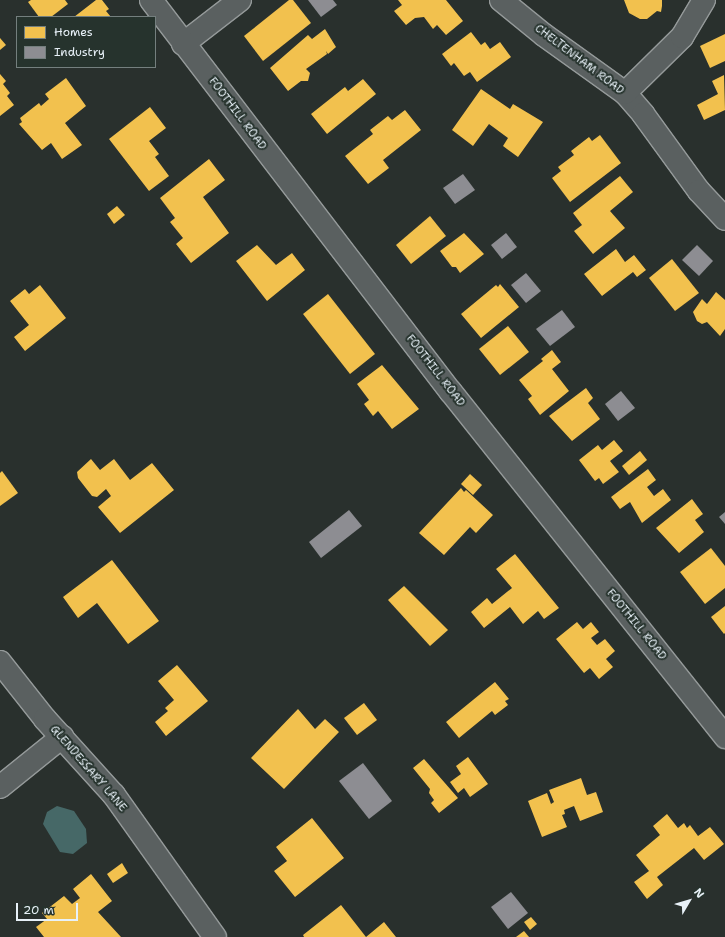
<!DOCTYPE html>
<html>
<head>
<meta charset="utf-8">
<style>
  body { margin:0 }
  #map { position:relative; width:725px; height:937px; overflow:hidden; background:#29302d; font-family:"Shantell Sans",sans-serif }
  div>[style] { position:absolute }
  .water>* { inset:0; background:#466867 }
  .homes>* { inset:0; background:#f2c14e }
  .industry>* { inset:0; background:#8d8d92 }
  .roads { filter:drop-shadow(1px 0 #959a9a) drop-shadow(-1px 0 #959a9a) drop-shadow(0 1px #959a9a) drop-shadow(0 -1px #959a9a) }
  .minor>* { height:22px; margin:-11px; padding:0 11px; transform-origin:11px; border-radius:11px; background:#5a6060 }
  .secondary>* { height:22px; margin:-11px; padding:0 11px; transform-origin:11px; border-radius:11px; background:#5a6060 }
  span { translate:-50% -50%; white-space:nowrap; text-align:center; line-height:1.15; -webkit-text-stroke:4px #26332d; paint-order:stroke }
  .street-label { font-size:11px; color:#e8f1f8 }
  .legend { position:absolute; left:16px; top:16px; width:140px; height:52px; box-sizing:border-box; background:#26332d; border:1px solid #747f7e; margin:0; padding:5px 7px; list-style:none; font-size:12px; color:#e8f1f8 }
  .legend li { display:flex; align-items:center; gap:8px; height:20px }
  .legend b { width:20px; border:1px solid #747f7e }
  .north { position:absolute; left:669px; top:881px; width:40px; height:40px; -webkit-text-stroke:3px #26332d; paint-order:stroke; rotate:52deg; font-size:11px; font-weight:700; line-height:16px; text-align:center; color:#e8f1f8 }
  .north::after { content:''; display:block; margin:auto; width:14px; height:18px; background:#e8f1f8; clip-path:polygon(50% 0,100% 100%,50% 72%,0 100%) }
  .scale { position:absolute; left:16px; top:903px; width:62px; height:18px; box-sizing:border-box; border:2px solid #e8f1f8; border-top:0; padding-left:5px; font-size:12px; line-height:14px; white-space:nowrap; color:#e8f1f8; -webkit-text-stroke:3px #26332d; paint-order:stroke }
</style>
</head>
<body>
<div id="map">
  <div class="water">
    <div style="clip-path:polygon(57px 806px,74px 811px,86px 829px,87px 843px,73px 854px,60px 852px,43px 824px,47px 812px)"></div>
  </div>
  <div class="homes">
    <div style="clip-path:polygon(31px 0,65px 0,68px 4px,51px 17px,39px 17px,28px 2px)"></div>
    <div style="clip-path:polygon(96px 0,102px 0,109px 9px,106px 11px,111px 17px,74px 17px)"></div>
    <div style="clip-path:polygon(289px 0,293px 0,311px 23px,263px 61px,244px 36px)"></div>
    <div style="clip-path:polygon(398px 0,446px 0,463px 21px,446px 35px,437px 25px,433px 29px,424px 17px,415px 18px,406px 25px,394px 11px,402px 5px)"></div>
    <div style="clip-path:polygon(624px 0,662px 0,662px 6px,661px 12px,657px 11px,647px 19px,640px 19px,629px 13px)"></div>
    <div style="clip-path:polygon(325px 29px,336px 47px,328px 54px,326px 51px,327px 54px,306px 69px,310px 73px,308px 81px,301px 81px,288px 91px,270px 68px,308px 35px,312px 39px)"></div>
    <div style="clip-path:polygon(471px 32px,481px 45px,485px 42px,490px 49px,500px 42px,511px 57px,477px 82px,470px 72px,464px 76px,454px 63px,451px 66px,442px 54px)"></div>
    <div style="clip-path:polygon(725px 34px,725px 61px,710px 68px,700px 46px)"></div>
    <div style="clip-path:polygon(0 38px,6px 45px,0 50px)"></div>
    <div style="clip-path:polygon(0 74px,6px 81px,3px 84px,10px 93px,7px 96px,14px 105px,0 116px)"></div>
    <div style="clip-path:polygon(724px 75px,725px 110px,704px 120px,697px 105px,718px 94px,712px 81px)"></div>
    <div style="clip-path:polygon(66px 78px,86px 106px,65px 123px,82px 145px,62px 159px,51px 143px,42px 150px,19px 124px,22px 122px,20px 118px,39px 103px,41px 106px,49px 99px,45px 94px)"></div>
    <div style="clip-path:polygon(363px 79px,376px 94px,327px 134px,311px 114px,345px 87px,348px 91px)"></div>
    <div style="clip-path:polygon(481px 89px,510px 109px,513px 104px,543px 122px,518px 157px,503px 146px,508px 138px,489px 124px,473px 146px,452px 130px)"></div>
    <div style="clip-path:polygon(150px 107px,166px 128px,149px 141px,159px 154px,155px 157px,169px 176px,149px 191px,109px 139px)"></div>
    <div style="clip-path:polygon(405px 110px,421px 130px,383px 160px,389px 168px,368px 184px,345px 156px,373px 134px,370px 130px,388px 116px,392px 120px)"></div>
    <div style="clip-path:polygon(600px 135px,621px 163px,570px 202px,552px 178px,561px 171px,558px 167px,574px 155px,571px 151px,589px 137px,592px 141px)"></div>
    <div style="clip-path:polygon(209px 159px,225px 180px,203px 197px,229px 233px,191px 263px,176px 244px,183px 238px,170px 222px,175px 218px,160px 198px)"></div>
    <div style="clip-path:polygon(620px 176px,633px 192px,610px 211px,625px 228px,593px 254px,574px 231px,582px 225px,573px 213px)"></div>
    <div style="clip-path:polygon(117px 206px,125px 215px,114px 224px,107px 214px)"></div>
    <div style="clip-path:polygon(430px 216px,446px 236px,411px 264px,396px 245px)"></div>
    <div style="clip-path:polygon(464px 233px,484px 254px,460px 273px,456px 267px,452px 267px,440px 251px)"></div>
    <div style="clip-path:polygon(257px 245px,276px 265px,292px 253px,305px 270px,267px 301px,236px 261px)"></div>
    <div style="clip-path:polygon(616px 249px,625px 262px,634px 255px,646px 270px,637px 277px,633px 272px,602px 296px,584px 274px)"></div>
    <div style="clip-path:polygon(672px 259px,699px 293px,675px 311px,649px 278px)"></div>
    <div style="clip-path:polygon(500px 284px,519px 307px,481px 338px,461px 314px,496px 285px,498px 287px)"></div>
    <div style="clip-path:polygon(40px 285px,66px 318px,25px 351px,14px 337px,29px 325px,10px 301px,25px 289px,29px 294px)"></div>
    <div style="clip-path:polygon(716px 292px,725px 300px,725px 329px,720px 336px,707px 322px,702px 324px,697px 321px,693px 312px,702px 299px,707px 304px)"></div>
    <div style="clip-path:polygon(328px 294px,375px 354px,350px 374px,303px 314px)"></div>
    <div style="clip-path:polygon(508px 326px,529px 352px,500px 375px,479px 349px)"></div>
    <div style="clip-path:polygon(552px 350px,561px 362px,552px 369px,569px 391px,540px 415px,528px 399px,532px 396px,519px 380px,543px 361px,541px 359px)"></div>
    <div style="clip-path:polygon(382px 365px,419px 409px,392px 429px,378px 411px,373px 416px,364px 404px,369px 400px,357px 384px)"></div>
    <div style="clip-path:polygon(586px 388px,593px 398px,588px 403px,600px 419px,572px 441px,549px 416px)"></div>
    <div style="clip-path:polygon(614px 440px,623px 451px,610px 461px,619px 472px,603px 484px,599px 478px,595px 481px,579px 460px,598px 445px,602px 450px)"></div>
    <div style="clip-path:polygon(640px 451px,647px 460px,629px 475px,622px 466px)"></div>
    <div style="clip-path:polygon(91px 459px,100px 470px,114px 459px,130px 480px,152px 463px,174px 490px,120px 533px,98px 507px,111px 496px,106px 489px,97px 497px,92px 496px,78px 478px,77px 472px)"></div>
    <div style="clip-path:polygon(648px 469px,656px 480px,647px 487px,654px 496px,663px 489px,671px 500px,642px 523px,630px 502px,620px 509px,611px 497px)"></div>
    <div style="clip-path:polygon(2px 471px,18px 493px,0 506px,0 473px)"></div>
    <div style="clip-path:polygon(470px 474px,482px 485px,473px 495px,461px 484px)"></div>
    <div style="clip-path:polygon(461px 488px,464px 492px,466px 490px,493px 515px,476px 533px,470px 527px,444px 555px,419px 533px)"></div>
    <div style="clip-path:polygon(692px 499px,703px 514px,695px 520px,704px 532px,679px 553px,656px 528px)"></div>
    <div style="clip-path:polygon(711px 548px,725px 566px,725px 588px,705px 604px,680px 572px)"></div>
    <div style="clip-path:polygon(515px 554px,559px 608px,544px 619px,538px 611px,523px 624px,510px 607px,484px 628px,471px 612px,487px 598px,492px 604px,512px 588px,496px 569px)"></div>
    <div style="clip-path:polygon(112px 560px,159px 621px,128px 644px,97px 603px,78px 618px,63px 597px)"></div>
    <div style="clip-path:polygon(404px 586px,448px 630px,430px 646px,388px 600px)"></div>
    <div style="clip-path:polygon(725px 606px,725px 633px,724px 634px,711px 617px)"></div>
    <div style="clip-path:polygon(577px 622px,583px 629px,591px 622px,599px 632px,591px 638px,597px 645px,605px 639px,615px 651px,606px 659px,613px 667px,599px 679px,590px 668px,584px 673px,556px 639px)"></div>
    <div style="clip-path:polygon(177px 665px,208px 701px,166px 736px,155px 722px,168px 711px,165px 708px,174px 700px,158px 681px)"></div>
    <div style="clip-path:polygon(495px 682px,509px 699px,505px 701px,508px 705px,495px 715px,492px 711px,459px 738px,446px 722px)"></div>
    <div style="clip-path:polygon(364px 703px,377px 720px,357px 735px,344px 718px)"></div>
    <div style="clip-path:polygon(298px 709px,315px 729px,325px 719px,339px 732px,284px 789px,251px 758px)"></div>
    <div style="clip-path:polygon(468px 757px,488px 784px,470px 797px,464px 788px,458px 793px,450px 782px,461px 774px,456px 766px)"></div>
    <div style="clip-path:polygon(424px 759px,458px 798px,439px 813px,431px 803px,434px 800px,429px 793px,430px 789px,413px 768px)"></div>
    <div style="clip-path:polygon(581px 778px,587px 795px,596px 792px,603px 812px,580px 821px,574px 806px,564px 810px,565px 814px,562px 815px,567px 827px,542px 837px,528px 801px,547px 793px,551px 804px,554px 802px,549px 790px)"></div>
    <div style="clip-path:polygon(667px 814px,678px 828px,684px 823px,687px 828px,690px 825px,698px 836px,710px 827px,724px 844px,704px 860px,694px 848px,657px 877px,663px 885px,647px 899px,634px 882px,649px 871px,636px 855px,660px 835px,653px 826px)"></div>
    <div style="clip-path:polygon(312px 818px,344px 858px,295px 897px,274px 871px,287px 861px,276px 847px)"></div>
    <div style="clip-path:polygon(122px 863px,128px 873px,113px 883px,107px 874px)"></div>
    <div style="clip-path:polygon(91px 874px,112px 901px,98px 912px,121px 937px,44px 937px,36px 927px,47px 919px,42px 913px,64px 896px,72px 904px,80px 898px,73px 889px)"></div>
    <div style="clip-path:polygon(341px 905px,366px 937px,384px 922px,396px 937px,304px 937px,303px 935px)"></div>
    <div style="clip-path:polygon(531px 917px,537px 924px,530px 930px,524px 922px)"></div>
    <div style="clip-path:polygon(524px 931px,529px 937px,516px 937px)"></div>
  </div>
  <div class="industry">
    <div style="clip-path:polygon(308px 0,333px 0,337px 5px,321px 17px)"></div>
    <div style="clip-path:polygon(463px 174px,475px 190px,455px 204px,443px 188px)"></div>
    <div style="clip-path:polygon(506px 233px,517px 247px,502px 259px,491px 245px)"></div>
    <div style="clip-path:polygon(697px 245px,713px 261px,699px 276px,682px 260px)"></div>
    <div style="clip-path:polygon(526px 273px,541px 291px,526px 303px,511px 285px)"></div>
    <div style="clip-path:polygon(562px 310px,575px 327px,550px 346px,536px 329px)"></div>
    <div style="clip-path:polygon(621px 391px,635px 408px,618px 421px,605px 404px)"></div>
    <div style="clip-path:polygon(349px 510px,362px 526px,321px 558px,309px 542px)"></div>
    <div style="clip-path:polygon(725px 512px,725px 524px,719px 517px)"></div>
    <div style="clip-path:polygon(363px 763px,392px 801px,369px 819px,339px 781px)"></div>
    <div style="clip-path:polygon(511px 892px,528px 913px,508px 929px,491px 907px)"></div>
  </div>
  <div class="roads">
    <div class="minor">
      <div style="left:501px;top:0;width:55px;rotate:39.1deg"></div>
      <div style="left:544px;top:35px;width:100px;rotate:35.6deg"></div>
      <div style="left:625px;top:93px;width:28px;rotate:49deg"></div>
      <div style="left:643px;top:114px;width:95px;rotate:54deg"></div>
      <div style="left:699px;top:191px;width:38px;rotate:47deg"></div>
      <div style="left:183px;top:44px;width:72px;rotate:-37.7deg"></div>
      <div style="left:625px;top:93px;width:80px;rotate:-44.5deg"></div>
      <div style="left:682px;top:37px;width:43px;rotate:-59.3deg"></div>
      <div style="left:0;top:662px;width:73px;rotate:51.7deg"></div>
      <div style="left:45px;top:719px;width:103px;rotate:47.8deg"></div>
      <div style="left:114px;top:795px;width:174px;rotate:54.6deg"></div>
      <div style="left:0;top:787px;width:80px;rotate:-38.9deg"></div>
    </div>
    <div class="secondary">
      <div style="left:151px;top:0;width:494px;rotate:52.6deg"></div>
      <div style="left:451px;top:392px;width:441px;rotate:51.5deg"></div>
    </div>
  </div>
  <div class="street-label">
    <span style="left:579px;top:60px;rotate:37deg">CHELTENHAM ROAD</span>
    <span style="left:237px;top:114px;rotate:53deg">FOOTHILL ROAD</span>
    <span style="left:435px;top:371px;rotate:52deg">FOOTHILL ROAD</span>
    <span style="left:636px;top:625px;rotate:51deg">FOOTHILL ROAD</span>
    <span style="left:88px;top:769px;rotate:49deg">GLENDESSARY LANE</span>
  </div>
  <ul class="legend">
  <li><b style="height:11px;background:#f2c14e"></b>Homes</li>
  <li><b style="height:11px;background:#8d8d92"></b>Industry</li>
  </ul>
  <div class="north">N</div>
  <div class="scale">20 m</div>
</div>
</body>
</html>
